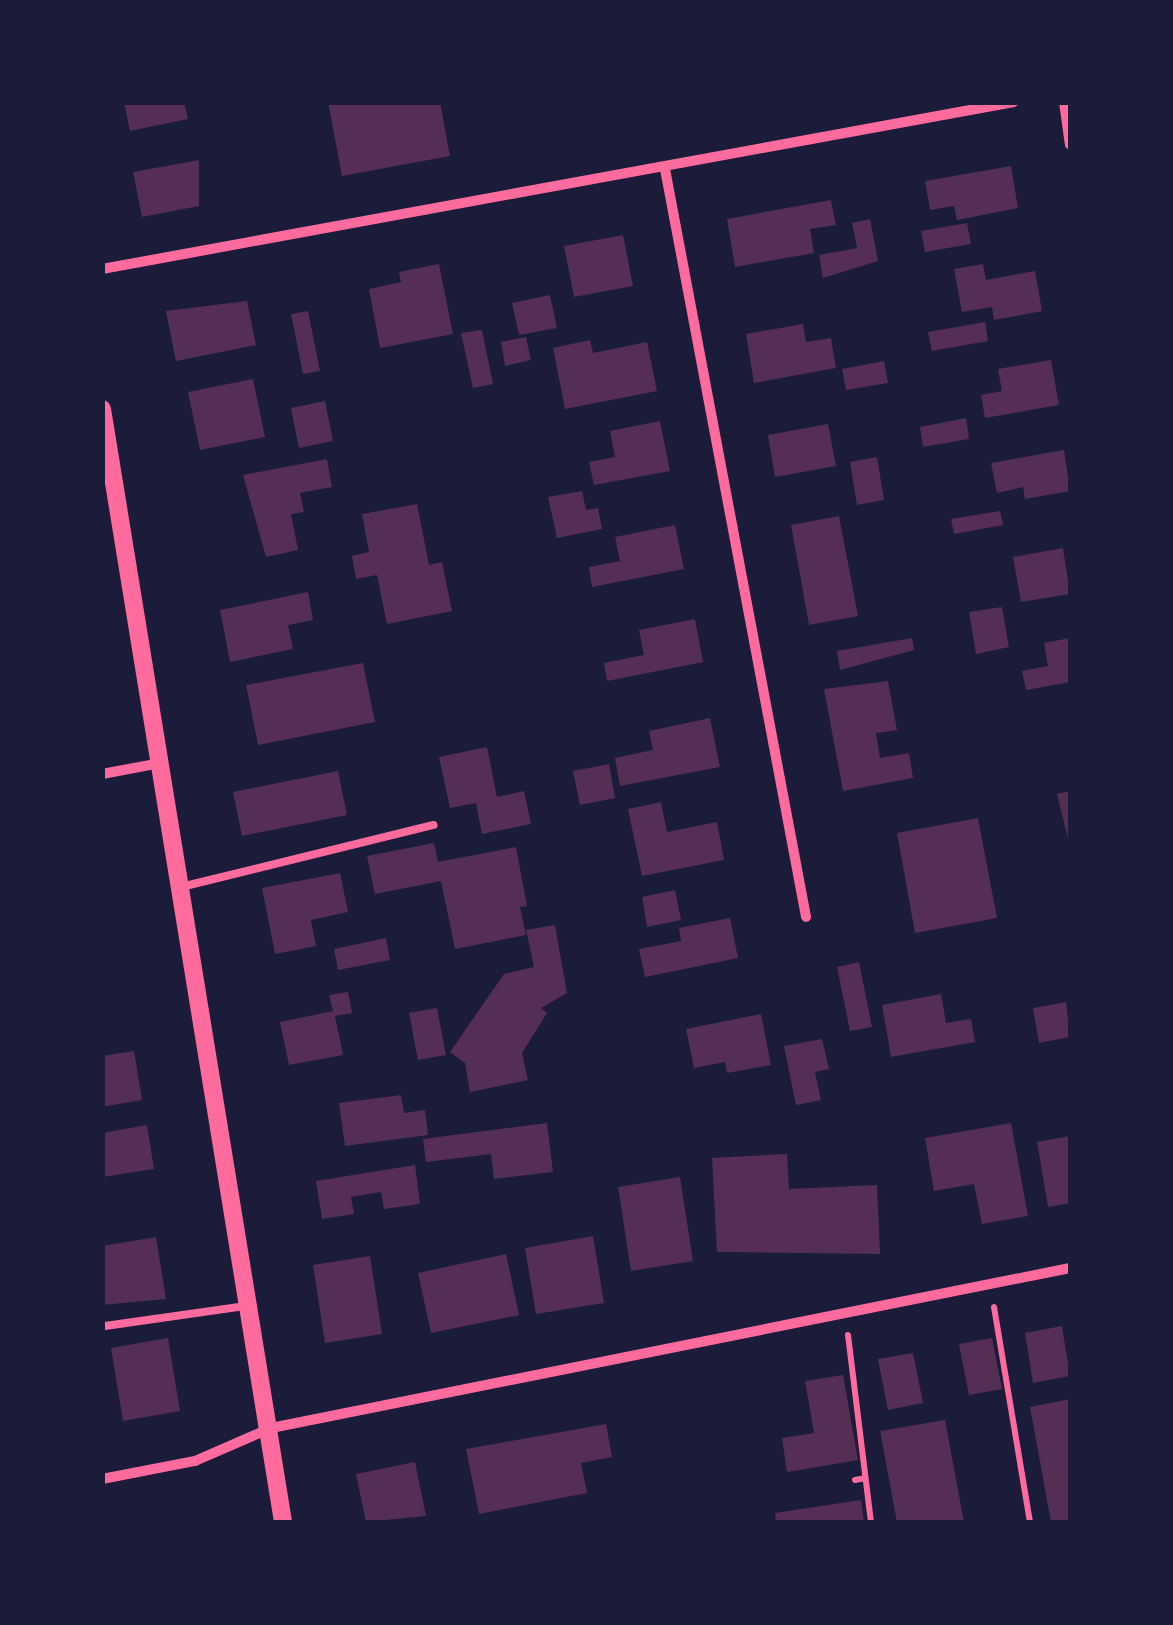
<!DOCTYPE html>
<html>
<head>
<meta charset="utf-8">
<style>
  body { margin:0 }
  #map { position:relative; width:1173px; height:1625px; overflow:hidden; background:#1b1b3a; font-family:"Zilla Slab",serif }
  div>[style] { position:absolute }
  .building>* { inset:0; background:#542f53 }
  .path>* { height:6px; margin:-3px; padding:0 3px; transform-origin:3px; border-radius:3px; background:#ff6b9d }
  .service>* { height:8px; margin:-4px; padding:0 4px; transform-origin:4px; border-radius:4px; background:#ff6b9d }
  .minor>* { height:10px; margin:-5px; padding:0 5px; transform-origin:5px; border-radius:5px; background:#ff6b9d }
  .tertiary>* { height:18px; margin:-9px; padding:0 9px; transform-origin:9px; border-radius:9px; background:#ff6b9d }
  span { translate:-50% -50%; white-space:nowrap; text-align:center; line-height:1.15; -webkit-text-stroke:10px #1b1b3a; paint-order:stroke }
  .frame { position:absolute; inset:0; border:105px solid #1b1b3a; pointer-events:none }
</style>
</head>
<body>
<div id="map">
  <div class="building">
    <div style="clip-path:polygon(124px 102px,184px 102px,188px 119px,130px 131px)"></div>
    <div style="clip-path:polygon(328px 102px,440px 102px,450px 156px,342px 176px)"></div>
    <div style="clip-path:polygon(199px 160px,199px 206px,142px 217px,133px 172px)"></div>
    <div style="clip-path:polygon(1011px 166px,1018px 208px,957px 220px,954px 206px,930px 210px,925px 181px)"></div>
    <div style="clip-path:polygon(831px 200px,836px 225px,810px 229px,814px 253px,735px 267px,727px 219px)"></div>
    <div style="clip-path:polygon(870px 219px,878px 261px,823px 278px,819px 255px,857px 248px,852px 223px)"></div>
    <div style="clip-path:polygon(967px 223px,971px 244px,925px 252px,921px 231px)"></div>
    <div style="clip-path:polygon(623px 235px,633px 286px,574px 297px,564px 246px)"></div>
    <div style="clip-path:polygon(439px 264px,453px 334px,380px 348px,369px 289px,401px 282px,399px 272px)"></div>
    <div style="clip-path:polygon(983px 264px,986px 280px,1035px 271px,1042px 311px,994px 320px,992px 307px,962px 312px,954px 269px)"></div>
    <div style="clip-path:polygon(550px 295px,557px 328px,519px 335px,512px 303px)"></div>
    <div style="clip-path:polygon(247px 301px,256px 345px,176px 361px,166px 311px)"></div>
    <div style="clip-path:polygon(308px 311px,320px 371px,303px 374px,291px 314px)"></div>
    <div style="clip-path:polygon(985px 322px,988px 341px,932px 351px,928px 332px)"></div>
    <div style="clip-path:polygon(803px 324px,806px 342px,831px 338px,836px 368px,754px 383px,746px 334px)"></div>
    <div style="clip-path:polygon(482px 330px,493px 384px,473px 388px,461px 333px)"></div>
    <div style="clip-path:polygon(526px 337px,531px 360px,505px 366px,501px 342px)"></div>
    <div style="clip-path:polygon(590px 340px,593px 353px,647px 342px,657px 391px,565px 409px,553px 348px)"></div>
    <div style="clip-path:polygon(1051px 360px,1059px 405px,985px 418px,981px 395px,1002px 391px,998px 369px)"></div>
    <div style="clip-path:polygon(884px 361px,888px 383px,846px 390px,842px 369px)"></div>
    <div style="clip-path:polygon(253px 379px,265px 437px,200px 450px,188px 392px)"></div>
    <div style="clip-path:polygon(325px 401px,333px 441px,299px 448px,291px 408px)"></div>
    <div style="clip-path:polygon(966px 418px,969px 439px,923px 447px,920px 427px)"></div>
    <div style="clip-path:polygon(660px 421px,670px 471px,594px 485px,589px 462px,615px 457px,610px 431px)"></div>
    <div style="clip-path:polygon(828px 424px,836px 466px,775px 477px,768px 435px)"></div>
    <div style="clip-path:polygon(1064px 450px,1070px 491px,1025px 499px,1023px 487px,997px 493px,991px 463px)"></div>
    <div style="clip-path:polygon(877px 457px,884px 500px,857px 505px,850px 462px)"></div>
    <div style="clip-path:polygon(327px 459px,332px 487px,300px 493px,304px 512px,291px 514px,298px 550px,266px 557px,243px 475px)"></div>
    <div style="clip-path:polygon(582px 491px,586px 510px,598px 508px,602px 529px,557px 538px,548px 497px)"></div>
    <div style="clip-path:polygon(417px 504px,429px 565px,442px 562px,452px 611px,387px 624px,377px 575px,356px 579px,352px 556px,369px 552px,362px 514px)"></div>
    <div style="clip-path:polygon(1000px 511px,1003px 525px,954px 534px,951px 519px)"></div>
    <div style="clip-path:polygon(839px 516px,858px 616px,809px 625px,791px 525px)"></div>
    <div style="clip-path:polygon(675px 525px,684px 569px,592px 587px,589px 567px,620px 561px,615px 537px)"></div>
    <div style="clip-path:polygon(1063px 548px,1070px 594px,1021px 602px,1013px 557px)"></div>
    <div style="clip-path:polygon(308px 592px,313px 620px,288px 625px,293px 649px,230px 662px,220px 610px)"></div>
    <div style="clip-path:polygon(1002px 607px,1009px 647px,976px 654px,969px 612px)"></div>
    <div style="clip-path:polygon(695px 619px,703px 662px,607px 681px,604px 663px,644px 655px,639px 630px)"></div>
    <div style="clip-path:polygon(912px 638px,914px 650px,840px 670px,837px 651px)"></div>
    <div style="clip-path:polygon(1070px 638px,1070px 682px,1026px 690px,1022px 671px,1048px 666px,1044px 643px)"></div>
    <div style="clip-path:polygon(363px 663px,375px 722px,258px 745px,246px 685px)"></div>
    <div style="clip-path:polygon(888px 681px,897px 730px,876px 733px,880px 758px,909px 753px,913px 778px,843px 791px,824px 689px)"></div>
    <div style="clip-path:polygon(710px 718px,720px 767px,620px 786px,615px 758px,653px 750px,649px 731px)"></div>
    <div style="clip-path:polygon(487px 747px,497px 797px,524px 791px,531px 824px,482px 834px,476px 803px,450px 808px,439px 757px)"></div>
    <div style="clip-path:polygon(609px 764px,615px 798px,580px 805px,573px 771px)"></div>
    <div style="clip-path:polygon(338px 771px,347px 815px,242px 836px,233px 792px)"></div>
    <div style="clip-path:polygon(1070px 791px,1070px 842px,1069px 843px,1057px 794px)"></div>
    <div style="clip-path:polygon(661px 802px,667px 832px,717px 822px,724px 860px,642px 876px,628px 809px)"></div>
    <div style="clip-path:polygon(978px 818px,997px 918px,915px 933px,897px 833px)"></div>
    <div style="clip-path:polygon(434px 843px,438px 862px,516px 847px,527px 906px,520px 907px,526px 935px,455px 949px,441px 881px,375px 894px,367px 856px)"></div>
    <div style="clip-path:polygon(340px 873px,348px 912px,311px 920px,316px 946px,275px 954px,262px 888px)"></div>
    <div style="clip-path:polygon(675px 890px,681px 920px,647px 927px,642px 897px)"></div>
    <div style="clip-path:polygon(730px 918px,738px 958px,645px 977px,639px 949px,681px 941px,679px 928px)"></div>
    <div style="clip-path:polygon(555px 925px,567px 993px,541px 1008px,547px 1013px,522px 1053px,528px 1080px,470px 1092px,465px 1063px,450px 1052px,504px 974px,534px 967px,526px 930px)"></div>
    <div style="clip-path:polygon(386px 938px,390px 960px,338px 970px,334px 949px)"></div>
    <div style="clip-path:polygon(859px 962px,872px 1027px,850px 1031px,837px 967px)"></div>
    <div style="clip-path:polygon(348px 992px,352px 1013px,335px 1016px,343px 1055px,289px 1065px,280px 1022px,333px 1011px,329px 995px)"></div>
    <div style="clip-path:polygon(941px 994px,946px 1023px,971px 1019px,975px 1042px,891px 1057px,882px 1005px)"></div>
    <div style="clip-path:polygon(1066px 1002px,1070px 1037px,1039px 1043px,1033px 1008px)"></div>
    <div style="clip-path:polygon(437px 1008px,446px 1055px,418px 1060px,409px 1013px)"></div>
    <div style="clip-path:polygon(761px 1014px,771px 1065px,727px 1073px,725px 1062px,694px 1068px,686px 1029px)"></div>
    <div style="clip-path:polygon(822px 1039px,829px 1069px,815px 1072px,821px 1100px,796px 1105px,784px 1046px)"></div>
    <div style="clip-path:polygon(134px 1051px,142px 1100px,102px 1107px,102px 1056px)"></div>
    <div style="clip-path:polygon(401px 1095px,404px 1113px,425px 1110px,428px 1135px,345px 1146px,339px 1103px)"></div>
    <div style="clip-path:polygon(547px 1123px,553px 1172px,494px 1179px,491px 1154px,426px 1162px,423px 1139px)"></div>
    <div style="clip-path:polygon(1011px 1123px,1028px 1216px,982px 1224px,974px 1184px,934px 1191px,925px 1138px)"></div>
    <div style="clip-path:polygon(147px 1125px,154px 1169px,102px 1177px,102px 1133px)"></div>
    <div style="clip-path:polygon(1070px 1136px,1070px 1203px,1048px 1207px,1037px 1142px)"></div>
    <div style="clip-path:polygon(787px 1154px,789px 1189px,877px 1185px,880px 1254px,717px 1252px,712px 1158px)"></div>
    <div style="clip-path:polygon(415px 1165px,420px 1204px,384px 1209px,381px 1192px,351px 1197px,354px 1214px,322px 1219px,316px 1181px)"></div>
    <div style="clip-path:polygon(680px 1177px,693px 1261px,631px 1271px,618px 1187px)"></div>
    <div style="clip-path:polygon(593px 1236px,604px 1303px,536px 1314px,525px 1248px)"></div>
    <div style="clip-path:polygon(156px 1237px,166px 1299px,102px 1305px,102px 1246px)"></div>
    <div style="clip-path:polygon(506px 1254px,519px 1315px,431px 1333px,418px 1273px)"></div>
    <div style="clip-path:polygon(370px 1256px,382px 1334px,325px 1343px,313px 1265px)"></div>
    <div style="clip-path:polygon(1062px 1326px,1070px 1376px,1033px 1383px,1025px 1333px)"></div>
    <div style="clip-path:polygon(168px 1338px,180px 1411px,123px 1421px,111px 1348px)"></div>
    <div style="clip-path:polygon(992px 1338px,1002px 1389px,969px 1395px,959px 1344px)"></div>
    <div style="clip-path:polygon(913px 1353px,923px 1403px,888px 1410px,878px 1359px)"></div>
    <div style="clip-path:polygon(843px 1375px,858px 1460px,787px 1472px,782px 1438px,814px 1433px,805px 1381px)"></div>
    <div style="clip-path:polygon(1070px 1399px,1070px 1522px,1051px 1522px,1030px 1407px)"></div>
    <div style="clip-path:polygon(945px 1420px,964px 1522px,897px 1522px,880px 1431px)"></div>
    <div style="clip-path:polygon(606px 1424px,612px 1457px,581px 1463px,587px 1493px,479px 1514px,466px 1449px)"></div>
    <div style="clip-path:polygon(415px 1462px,426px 1516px,366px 1522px,356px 1474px)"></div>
    <div style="clip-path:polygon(861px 1500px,864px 1522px,776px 1522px,775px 1513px)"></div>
  </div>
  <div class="path">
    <div style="left:994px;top:1307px;width:218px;rotate:80.5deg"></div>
    <div style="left:848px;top:1335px;width:188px;rotate:83deg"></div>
    <div style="left:855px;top:1480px;width:10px;rotate:-11deg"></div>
  </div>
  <div class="service">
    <div style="left:181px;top:887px;width:260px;rotate:-13.8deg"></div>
    <div style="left:105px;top:1326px;width:141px;rotate:-8.1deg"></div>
  </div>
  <div class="minor">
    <div style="left:1064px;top:102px;width:43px;rotate:82.1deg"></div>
    <div style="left:665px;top:169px;width:761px;rotate:79.32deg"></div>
    <div style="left:102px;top:269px;width:927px;rotate:-10.38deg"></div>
    <div style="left:102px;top:774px;width:59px;rotate:-10.7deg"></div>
    <div style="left:102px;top:1479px;width:95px;rotate:-11deg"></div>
    <div style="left:195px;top:1461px;width:83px;rotate:-23.5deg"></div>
    <div style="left:271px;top:1428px;width:815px;rotate:-11.32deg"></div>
  </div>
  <div class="tertiary">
    <div style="left:102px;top:409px;width:1128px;rotate:80.76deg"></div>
  </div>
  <div class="frame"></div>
</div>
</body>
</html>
